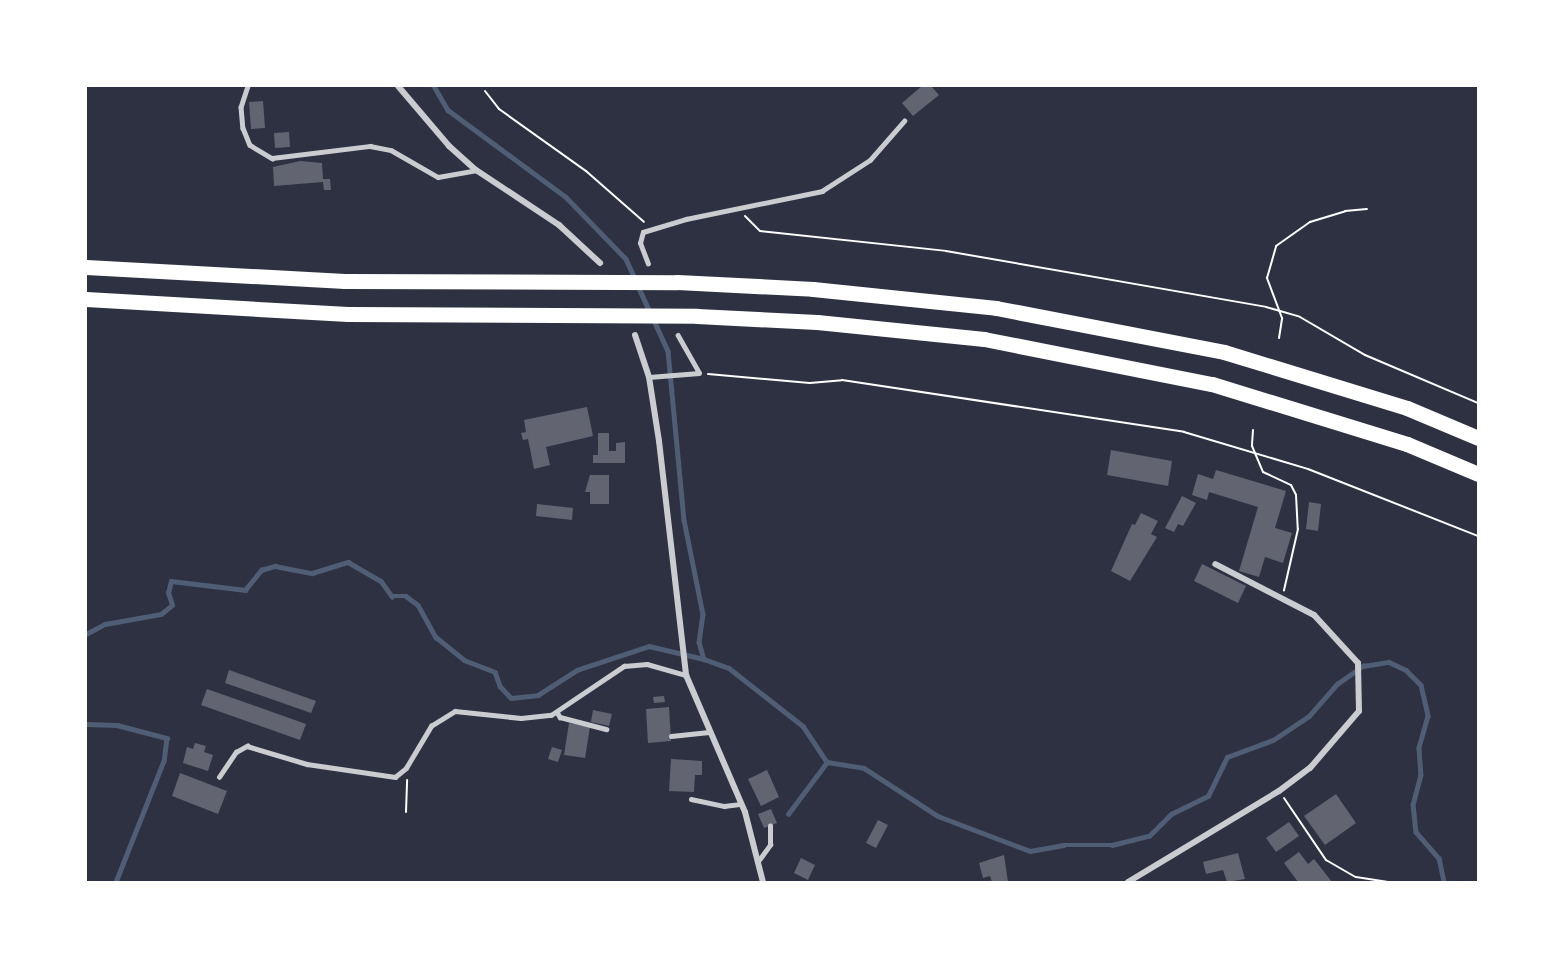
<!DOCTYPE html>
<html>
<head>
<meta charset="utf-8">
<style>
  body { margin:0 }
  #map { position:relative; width:1564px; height:968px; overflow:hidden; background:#2d3142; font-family:Figtree,sans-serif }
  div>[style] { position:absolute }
  .stream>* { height:4.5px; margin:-2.25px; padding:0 2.25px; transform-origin:2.25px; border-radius:2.25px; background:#4f5d75 }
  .building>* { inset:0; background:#626471 }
  .path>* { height:2px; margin:-1px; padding:0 1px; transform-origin:1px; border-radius:1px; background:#fff }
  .service>* { height:4.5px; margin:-2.25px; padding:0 2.25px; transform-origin:2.25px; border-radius:2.25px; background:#caccd0 }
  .minor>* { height:6px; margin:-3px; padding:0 3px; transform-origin:3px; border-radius:3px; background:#caccd0 }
  .motorway>* { height:15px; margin:-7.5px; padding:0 7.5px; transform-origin:7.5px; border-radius:7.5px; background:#fff }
  span { translate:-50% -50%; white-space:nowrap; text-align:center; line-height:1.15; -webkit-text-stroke:4.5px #fff; paint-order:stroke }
  .frame { position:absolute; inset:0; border:87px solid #fff; pointer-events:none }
</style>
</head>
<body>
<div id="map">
  <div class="stream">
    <div style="left:434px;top:86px;width:28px;rotate:60deg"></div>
    <div style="left:448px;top:110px;width:147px;rotate:36.4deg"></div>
    <div style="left:566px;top:197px;width:86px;rotate:45.9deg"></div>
    <div style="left:626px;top:259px;width:21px;rotate:65deg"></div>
    <div style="left:638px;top:286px;width:72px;rotate:65.2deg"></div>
    <div style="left:668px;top:351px;width:170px;rotate:84.6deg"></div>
    <div style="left:684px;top:520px;width:96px;rotate:78.6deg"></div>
    <div style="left:703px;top:614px;width:28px;rotate:98deg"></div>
    <div style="left:699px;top:642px;width:18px;rotate:74deg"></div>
    <div style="left:86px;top:634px;width:21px;rotate:-28deg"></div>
    <div style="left:105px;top:624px;width:57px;rotate:-10.1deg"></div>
    <div style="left:161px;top:614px;width:14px;rotate:-39deg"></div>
    <div style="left:172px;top:605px;width:13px;rotate:-108deg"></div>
    <div style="left:168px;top:593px;width:12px;rotate:-76deg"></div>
    <div style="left:171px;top:581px;width:75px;rotate:6.9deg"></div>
    <div style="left:245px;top:590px;width:26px;rotate:-51deg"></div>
    <div style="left:261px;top:570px;width:15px;rotate:-16deg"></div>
    <div style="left:275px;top:566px;width:38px;rotate:11deg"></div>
    <div style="left:312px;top:573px;width:38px;rotate:-17deg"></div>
    <div style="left:348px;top:562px;width:38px;rotate:30deg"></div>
    <div style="left:381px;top:581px;width:19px;rotate:54deg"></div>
    <div style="left:392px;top:596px;width:14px"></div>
    <div style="left:406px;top:596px;width:15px;rotate:37deg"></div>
    <div style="left:418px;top:605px;width:37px;rotate:61deg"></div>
    <div style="left:436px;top:637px;width:36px;rotate:39deg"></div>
    <div style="left:464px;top:660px;width:33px;rotate:21deg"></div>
    <div style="left:495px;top:672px;width:15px;rotate:70deg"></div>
    <div style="left:500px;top:686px;width:16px;rotate:47deg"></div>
    <div style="left:511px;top:698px;width:27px;rotate:-6deg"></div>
    <div style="left:538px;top:695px;width:46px;rotate:-32.7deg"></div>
    <div style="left:577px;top:670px;width:76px;rotate:-18.4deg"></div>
    <div style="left:649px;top:646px;width:57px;rotate:13.3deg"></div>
    <div style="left:704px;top:659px;width:27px;rotate:20deg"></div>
    <div style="left:729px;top:668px;width:94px;rotate:38.1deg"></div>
    <div style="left:803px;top:726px;width:43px;rotate:56.3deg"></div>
    <div style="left:827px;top:762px;width:37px;rotate:9deg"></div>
    <div style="left:864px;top:768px;width:88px;rotate:33deg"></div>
    <div style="left:938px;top:816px;width:98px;rotate:20.8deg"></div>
    <div style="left:1030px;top:851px;width:34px;rotate:-10deg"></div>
    <div style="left:1063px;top:845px;width:49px"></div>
    <div style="left:1112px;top:845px;width:38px;rotate:-14deg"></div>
    <div style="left:1149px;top:836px;width:31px;rotate:-45deg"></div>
    <div style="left:1171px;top:814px;width:41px;rotate:-25.9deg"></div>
    <div style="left:1208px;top:796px;width:43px;rotate:-64deg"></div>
    <div style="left:1227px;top:757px;width:49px;rotate:-20.3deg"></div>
    <div style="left:1273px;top:740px;width:43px;rotate:-33.7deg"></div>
    <div style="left:1309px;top:716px;width:43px;rotate:-48.8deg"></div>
    <div style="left:1337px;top:684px;width:32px;rotate:-35deg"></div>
    <div style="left:1363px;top:666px;width:26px;rotate:-9deg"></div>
    <div style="left:1389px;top:662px;width:19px;rotate:25deg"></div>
    <div style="left:1406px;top:670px;width:21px;rotate:45deg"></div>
    <div style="left:1421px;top:685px;width:32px;rotate:77deg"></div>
    <div style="left:1428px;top:716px;width:33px;rotate:106deg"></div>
    <div style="left:1419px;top:748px;width:27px;rotate:86deg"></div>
    <div style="left:1421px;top:775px;width:30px;rotate:105deg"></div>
    <div style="left:1413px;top:804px;width:28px;rotate:84deg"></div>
    <div style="left:1416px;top:832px;width:35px;rotate:49deg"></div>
    <div style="left:1439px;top:858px;width:25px;rotate:78deg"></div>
    <div style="left:86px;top:724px;width:31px;rotate:2deg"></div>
    <div style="left:117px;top:725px;width:52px;rotate:14.6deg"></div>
    <div style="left:167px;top:738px;width:23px;rotate:97deg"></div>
    <div style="left:164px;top:761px;width:130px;rotate:111.6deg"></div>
    <div style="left:788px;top:814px;width:65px;rotate:-53.1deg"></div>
  </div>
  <div class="building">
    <div style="clip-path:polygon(922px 86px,931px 86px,939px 95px,913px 116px,902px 103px)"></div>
    <div style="clip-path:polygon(263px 101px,265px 128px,251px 129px,249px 102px)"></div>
    <div style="clip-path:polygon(289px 132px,290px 147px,275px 148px,274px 133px)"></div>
    <div style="clip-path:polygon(300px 161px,322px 163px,323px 179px,330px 179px,331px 190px,324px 190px,323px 182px,274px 186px,273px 167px)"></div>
    <div style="clip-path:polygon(587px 407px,593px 436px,546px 447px,550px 465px,534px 469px,528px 439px,523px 440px,521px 433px,526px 432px,524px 420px)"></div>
    <div style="clip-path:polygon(598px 433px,609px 433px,609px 451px,616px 451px,616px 443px,625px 442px,625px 463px,593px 463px,593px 455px,598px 455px)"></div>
    <div style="clip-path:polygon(1111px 450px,1172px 461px,1168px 486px,1107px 475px)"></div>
    <div style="clip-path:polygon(1216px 470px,1286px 491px,1275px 528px,1292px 533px,1283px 563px,1265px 557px,1259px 577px,1239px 571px,1258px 507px,1209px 492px,1207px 500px,1192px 495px,1198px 474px,1213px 479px)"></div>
    <div style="clip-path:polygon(590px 475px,609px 475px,609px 504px,590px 504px,590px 492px,585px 492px)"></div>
    <div style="clip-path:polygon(1182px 496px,1196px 503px,1183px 526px,1178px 524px,1174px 532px,1165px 528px)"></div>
    <div style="clip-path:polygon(1309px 502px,1321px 504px,1318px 531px,1306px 529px)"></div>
    <div style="clip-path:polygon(537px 504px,573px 508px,572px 520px,536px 516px)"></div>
    <div style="clip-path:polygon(1141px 513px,1158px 521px,1151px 534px,1157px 537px,1130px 581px,1111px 571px,1132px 524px,1135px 525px)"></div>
    <div style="clip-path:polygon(1202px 564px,1246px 586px,1238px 603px,1194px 581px)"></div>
    <div style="clip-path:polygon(229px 670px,316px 701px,311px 713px,225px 683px)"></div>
    <div style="clip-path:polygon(207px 689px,306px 724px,300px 740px,201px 705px)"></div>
    <div style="clip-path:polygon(664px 696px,665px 702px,654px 703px,653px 697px)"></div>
    <div style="clip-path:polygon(669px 707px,671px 741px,648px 743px,646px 709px)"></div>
    <div style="clip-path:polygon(593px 710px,612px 714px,609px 726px,591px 722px)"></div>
    <div style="clip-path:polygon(569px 723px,590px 727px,585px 758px,564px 755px)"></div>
    <div style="clip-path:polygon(195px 743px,206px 746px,204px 752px,213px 755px,208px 771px,183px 763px,187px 747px,193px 749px)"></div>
    <div style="clip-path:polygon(552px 747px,562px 750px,558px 762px,548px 759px)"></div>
    <div style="clip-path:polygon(671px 759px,702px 761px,702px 775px,695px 775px,694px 792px,669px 791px)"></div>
    <div style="clip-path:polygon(767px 770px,779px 797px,761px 806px,748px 779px)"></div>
    <div style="clip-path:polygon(180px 773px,227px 791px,218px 814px,172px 796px)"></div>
    <div style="clip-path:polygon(1336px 794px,1356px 823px,1325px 845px,1304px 816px)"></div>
    <div style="clip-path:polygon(771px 809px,777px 823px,764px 828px,758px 814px)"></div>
    <div style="clip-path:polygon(878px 820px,888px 825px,876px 848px,866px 843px)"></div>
    <div style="clip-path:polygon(1289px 822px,1299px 836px,1276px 852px,1266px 838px)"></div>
    <div style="clip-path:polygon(1299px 852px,1308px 864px,1314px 859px,1332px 882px,1298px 882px,1284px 863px)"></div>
    <div style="clip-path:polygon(1238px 853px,1245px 879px,1227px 882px,1223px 870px,1206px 874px,1203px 862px)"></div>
    <div style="clip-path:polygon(1004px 855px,1008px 882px,992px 882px,990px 876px,983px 878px,979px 863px)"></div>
    <div style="clip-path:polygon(801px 858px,815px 865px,808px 880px,794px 873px)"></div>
  </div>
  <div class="path">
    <div style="left:485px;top:91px;width:23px;rotate:52deg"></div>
    <div style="left:499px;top:109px;width:107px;rotate:35.5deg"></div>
    <div style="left:586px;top:171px;width:77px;rotate:41.3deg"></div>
    <div style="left:745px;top:216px;width:21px;rotate:45deg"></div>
    <div style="left:760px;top:231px;width:187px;rotate:6.1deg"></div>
    <div style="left:946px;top:251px;width:325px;rotate:9.9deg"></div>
    <div style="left:1266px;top:307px;width:35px;rotate:16deg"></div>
    <div style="left:1300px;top:317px;width:75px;rotate:30.3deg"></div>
    <div style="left:1365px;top:355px;width:123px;rotate:23deg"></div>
    <div style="left:1279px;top:338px;width:20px;rotate:-81deg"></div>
    <div style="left:1282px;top:318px;width:43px;rotate:-110.6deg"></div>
    <div style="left:1267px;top:278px;width:33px;rotate:-74deg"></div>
    <div style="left:1276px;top:246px;width:42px;rotate:-35.2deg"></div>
    <div style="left:1310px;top:222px;width:37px;rotate:-17deg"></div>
    <div style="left:1345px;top:211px;width:22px;rotate:-5deg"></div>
    <div style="left:708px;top:374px;width:102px;rotate:5deg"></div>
    <div style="left:810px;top:383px;width:32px;rotate:-5deg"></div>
    <div style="left:842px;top:380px;width:346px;rotate:8.6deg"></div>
    <div style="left:1184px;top:432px;width:129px;rotate:16.6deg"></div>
    <div style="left:1308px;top:469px;width:183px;rotate:21.5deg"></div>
    <div style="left:1253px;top:430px;width:16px;rotate:94deg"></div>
    <div style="left:1252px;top:446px;width:28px;rotate:67deg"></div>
    <div style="left:1263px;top:472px;width:31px;rotate:25deg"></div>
    <div style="left:1291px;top:485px;width:11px;rotate:63deg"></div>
    <div style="left:1296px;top:495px;width:34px;rotate:87deg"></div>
    <div style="left:1298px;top:529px;width:63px;rotate:102.9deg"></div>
    <div style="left:1284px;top:798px;width:75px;rotate:55.9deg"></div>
    <div style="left:1326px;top:860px;width:34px;rotate:30deg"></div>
    <div style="left:1356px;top:877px;width:31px;rotate:9deg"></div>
    <div style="left:406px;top:812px;width:32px;rotate:-88deg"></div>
  </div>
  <div class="service">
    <div style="left:248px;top:86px;width:22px;rotate:108deg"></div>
    <div style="left:241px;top:107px;width:21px;rotate:85deg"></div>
    <div style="left:243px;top:128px;width:18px;rotate:68deg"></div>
    <div style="left:250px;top:145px;width:26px;rotate:31deg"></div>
    <div style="left:272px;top:158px;width:99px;rotate:-7deg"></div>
    <div style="left:370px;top:146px;width:21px;rotate:11deg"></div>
    <div style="left:391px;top:150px;width:54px;rotate:29.9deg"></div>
    <div style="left:438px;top:177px;width:39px;rotate:-10deg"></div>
    <div style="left:648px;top:264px;width:22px;rotate:-111deg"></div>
    <div style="left:640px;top:243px;width:11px;rotate:-75deg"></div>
    <div style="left:643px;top:232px;width:45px;rotate:-16.8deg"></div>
    <div style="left:686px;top:219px;width:139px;rotate:-11.6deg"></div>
    <div style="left:822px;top:191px;width:57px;rotate:-32.9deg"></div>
    <div style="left:870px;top:160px;width:52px;rotate:-48.9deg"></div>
    <div style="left:649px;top:377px;width:50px;rotate:-4.6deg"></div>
    <div style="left:699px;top:373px;width:43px;rotate:-119.6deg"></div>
    <div style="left:557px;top:712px;width:6px;rotate:59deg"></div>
    <div style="left:560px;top:717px;width:48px;rotate:14.6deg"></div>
    <div style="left:671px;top:736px;width:38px;rotate:-6deg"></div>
    <div style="left:219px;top:777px;width:30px;rotate:-56deg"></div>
    <div style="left:236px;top:752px;width:13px;rotate:-29deg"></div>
    <div style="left:247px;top:746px;width:63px;rotate:16.7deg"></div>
    <div style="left:307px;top:764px;width:89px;rotate:8.4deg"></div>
    <div style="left:395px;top:777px;width:14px;rotate:-39deg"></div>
    <div style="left:406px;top:768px;width:49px;rotate:-59.2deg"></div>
    <div style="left:431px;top:726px;width:28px;rotate:-32deg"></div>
    <div style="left:455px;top:711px;width:66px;rotate:6.1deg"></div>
    <div style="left:521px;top:718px;width:30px;rotate:-6deg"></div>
    <div style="left:551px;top:715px;width:88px;rotate:-33.9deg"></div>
    <div style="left:624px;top:666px;width:23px;rotate:-5deg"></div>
    <div style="left:647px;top:664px;width:41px;rotate:15.8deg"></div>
    <div style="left:691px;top:799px;width:34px;rotate:12deg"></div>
    <div style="left:724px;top:806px;width:17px;rotate:-7deg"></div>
    <div style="left:759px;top:860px;width:19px;rotate:-54deg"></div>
    <div style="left:770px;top:845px;width:19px;rotate:-90deg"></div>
  </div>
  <div class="minor">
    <div style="left:398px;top:86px;width:79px;rotate:49.6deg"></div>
    <div style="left:449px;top:146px;width:36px;rotate:42deg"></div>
    <div style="left:476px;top:170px;width:100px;rotate:33.5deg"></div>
    <div style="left:559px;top:225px;width:56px;rotate:42.8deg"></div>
    <div style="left:635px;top:335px;width:44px;rotate:71.6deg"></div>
    <div style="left:649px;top:377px;width:65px;rotate:81.1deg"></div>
    <div style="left:659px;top:441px;width:236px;rotate:83.4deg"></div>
    <div style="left:686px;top:675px;width:149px;rotate:66.7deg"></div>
    <div style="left:745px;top:812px;width:72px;rotate:75.6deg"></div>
    <div style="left:1128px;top:882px;width:176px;rotate:-31.1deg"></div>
    <div style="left:1279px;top:791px;width:39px;rotate:-37deg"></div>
    <div style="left:1310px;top:768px;width:75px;rotate:-49.3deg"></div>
    <div style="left:1359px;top:711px;width:48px;rotate:-91.2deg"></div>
    <div style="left:1358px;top:663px;width:65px;rotate:-132.5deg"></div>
    <div style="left:1314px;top:615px;width:111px;rotate:-152.7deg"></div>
  </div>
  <div class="motorway">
    <div style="left:86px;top:267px;width:259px;rotate:3.1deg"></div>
    <div style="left:345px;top:281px;width:332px;rotate:0.2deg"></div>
    <div style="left:677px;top:282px;width:136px;rotate:2.9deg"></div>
    <div style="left:813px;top:289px;width:184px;rotate:5.9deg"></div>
    <div style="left:996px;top:308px;width:232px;rotate:10.9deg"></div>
    <div style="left:1224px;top:352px;width:191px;rotate:17deg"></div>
    <div style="left:1407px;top:408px;width:77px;rotate:22.9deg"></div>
    <div style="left:86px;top:299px;width:262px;rotate:3.3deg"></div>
    <div style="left:348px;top:314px;width:349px;rotate:0.3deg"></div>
    <div style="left:697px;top:316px;width:120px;rotate:2.9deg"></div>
    <div style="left:817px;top:322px;width:168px;rotate:5.8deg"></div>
    <div style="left:984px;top:339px;width:232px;rotate:11.2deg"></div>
    <div style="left:1212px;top:384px;width:204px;rotate:17.1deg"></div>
    <div style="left:1407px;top:444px;width:77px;rotate:22.9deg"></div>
  </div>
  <div class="frame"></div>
</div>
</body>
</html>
